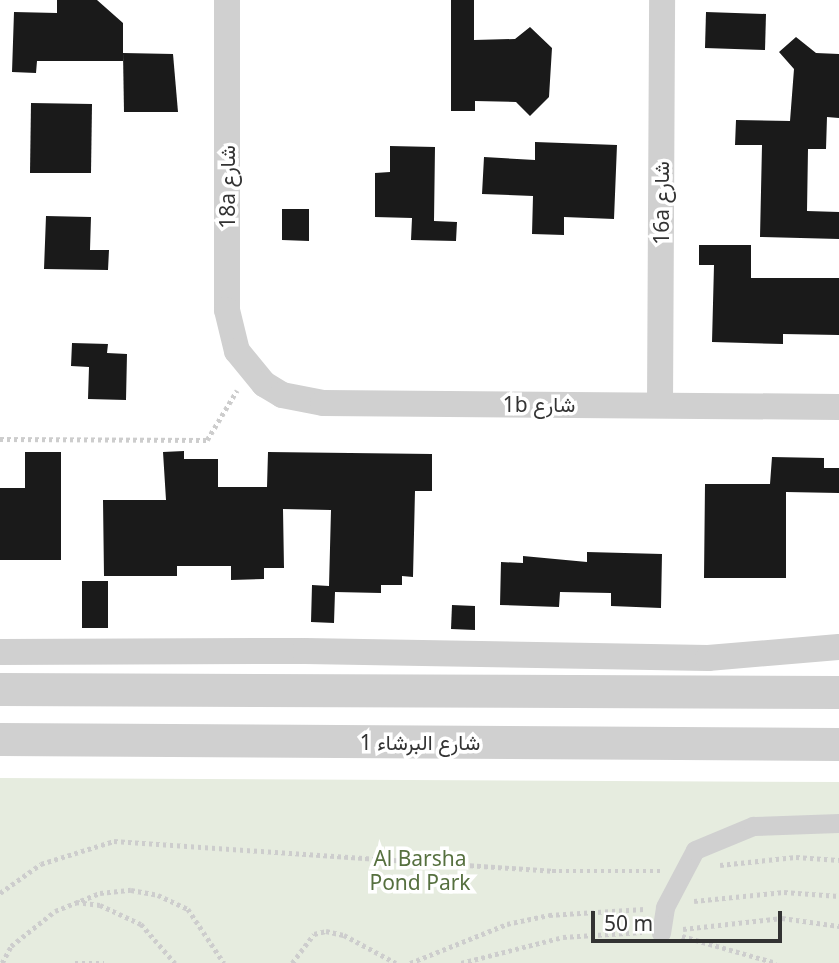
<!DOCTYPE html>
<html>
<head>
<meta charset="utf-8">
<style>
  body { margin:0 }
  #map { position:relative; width:839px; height:963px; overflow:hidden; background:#fff; font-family:"Noto Sans",Vazirmatn,sans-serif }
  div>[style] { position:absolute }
  .green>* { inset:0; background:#e6ecdf }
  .building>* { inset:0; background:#1a1a1a }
  .path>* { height:4.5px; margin-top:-2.25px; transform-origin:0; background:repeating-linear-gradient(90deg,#cdcdcd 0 3.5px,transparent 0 7px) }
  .pedestrian>* { height:19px; margin:-9.5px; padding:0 9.5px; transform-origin:9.5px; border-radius:9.5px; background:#d0d0d0 }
  .minor>* { height:26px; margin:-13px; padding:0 13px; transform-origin:13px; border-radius:13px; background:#d0d0d0 }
  .tertiary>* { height:33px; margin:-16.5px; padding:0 16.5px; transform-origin:16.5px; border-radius:16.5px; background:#d0d0d0 }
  span { translate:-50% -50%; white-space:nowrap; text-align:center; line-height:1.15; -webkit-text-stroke:7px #fff; paint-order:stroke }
  .street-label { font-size:21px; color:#333 }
  .park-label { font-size:21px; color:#56703f }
  .scale { position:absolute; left:591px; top:911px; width:191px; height:32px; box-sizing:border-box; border:4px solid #333; border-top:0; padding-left:9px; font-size:21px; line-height:24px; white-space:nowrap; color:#333; -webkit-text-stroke:5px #fff; paint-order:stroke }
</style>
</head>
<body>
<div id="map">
  <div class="green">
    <div style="clip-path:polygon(0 778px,839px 782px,839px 963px,0 963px)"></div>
  </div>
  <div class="building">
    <div style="clip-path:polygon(57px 0,97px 0,123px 23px,123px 61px,37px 61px,36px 73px,12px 72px,14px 12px,57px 13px)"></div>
    <div style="clip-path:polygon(451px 0,474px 0,474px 40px,515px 39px,530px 27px,552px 48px,549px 97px,530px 116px,516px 102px,475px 101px,475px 111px,451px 111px)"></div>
    <div style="clip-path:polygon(706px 12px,766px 14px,765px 50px,705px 48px)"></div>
    <div style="clip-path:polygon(796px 37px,816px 53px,839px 54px,839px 118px,827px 117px,826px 149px,808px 149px,807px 211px,839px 212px,839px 239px,760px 237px,762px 145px,735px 145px,736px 120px,790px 121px,794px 69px,779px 52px)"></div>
    <div style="clip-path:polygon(123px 53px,173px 54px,178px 112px,124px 112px)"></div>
    <div style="clip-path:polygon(31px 103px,92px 104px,91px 173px,30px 173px)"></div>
    <div style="clip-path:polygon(535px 142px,617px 145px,614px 219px,564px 217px,564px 235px,532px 234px,533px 196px,482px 194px,484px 157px,535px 160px)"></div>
    <div style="clip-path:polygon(390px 146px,435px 147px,434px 221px,457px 222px,456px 241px,411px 240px,412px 218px,375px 217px,375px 173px,390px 172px)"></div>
    <div style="clip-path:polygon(282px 209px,309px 209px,309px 241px,282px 240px)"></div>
    <div style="clip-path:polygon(46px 216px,91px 217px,90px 250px,109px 250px,108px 270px,44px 269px)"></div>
    <div style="clip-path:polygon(699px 245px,751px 245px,751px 278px,839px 278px,839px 335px,783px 334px,783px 344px,712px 342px,714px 265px,699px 265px)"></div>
    <div style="clip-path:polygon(72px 343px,108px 344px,107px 353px,127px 354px,126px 400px,88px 399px,89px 367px,71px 366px)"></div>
    <div style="clip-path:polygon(184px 451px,184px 459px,218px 459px,218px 487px,267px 487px,268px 452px,432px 454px,432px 491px,415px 491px,413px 577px,402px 576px,402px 585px,381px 585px,381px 593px,335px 592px,334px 623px,311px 622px,312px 585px,329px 586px,331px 510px,283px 509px,284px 568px,264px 568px,264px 579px,231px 580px,231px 566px,177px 566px,177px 576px,104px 576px,103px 500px,166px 500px,163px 452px)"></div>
    <div style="clip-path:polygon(25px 452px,61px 452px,61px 560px,0 560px,0 488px,25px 488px)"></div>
    <div style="clip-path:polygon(772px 457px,824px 458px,824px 468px,839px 468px,839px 493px,786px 492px,786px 578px,704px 578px,705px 484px,770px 484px)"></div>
    <div style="clip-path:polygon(587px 552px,662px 554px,661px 608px,611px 606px,611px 593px,560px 592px,559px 607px,500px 605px,501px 562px,523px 563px,523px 556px,587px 562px)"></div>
    <div style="clip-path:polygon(82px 581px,108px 581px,108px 628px,82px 628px)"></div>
    <div style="clip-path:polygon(452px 605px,475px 606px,475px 630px,451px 629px)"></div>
  </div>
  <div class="path">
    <div style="left:0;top:439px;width:207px;rotate:0.3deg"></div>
    <div style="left:207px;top:440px;width:58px;rotate:-59deg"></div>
    <div style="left:720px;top:865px;width:76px;rotate:-6deg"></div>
    <div style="left:796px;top:857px;width:43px;rotate:4deg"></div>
    <div style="left:0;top:893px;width:50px;rotate:-35.3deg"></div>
    <div style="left:41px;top:864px;width:77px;rotate:-17.5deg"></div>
    <div style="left:114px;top:841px;width:439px;rotate:3.9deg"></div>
    <div style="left:552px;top:871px;width:108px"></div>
    <div style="left:694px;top:901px;width:90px;rotate:-5.7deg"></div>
    <div style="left:784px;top:892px;width:55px;rotate:4.2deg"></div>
    <div style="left:76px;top:902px;width:24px;rotate:7deg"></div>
    <div style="left:100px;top:905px;width:45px;rotate:24.9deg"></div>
    <div style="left:141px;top:924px;width:52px;rotate:48.9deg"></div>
    <div style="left:683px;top:929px;width:100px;rotate:-6.3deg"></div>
    <div style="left:782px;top:918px;width:58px;rotate:8deg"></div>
    <div style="left:682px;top:936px;width:98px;rotate:16deg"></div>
    <div style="left:2px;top:963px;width:19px;rotate:-62deg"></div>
    <div style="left:11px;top:946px;width:56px;rotate:-38.5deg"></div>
    <div style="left:55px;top:911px;width:48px;rotate:-21.8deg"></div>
    <div style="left:100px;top:893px;width:31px;rotate:-6deg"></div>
    <div style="left:131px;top:890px;width:27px;rotate:10deg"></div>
    <div style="left:158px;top:895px;width:33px;rotate:25deg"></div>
    <div style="left:188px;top:909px;width:65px;rotate:56.3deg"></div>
    <div style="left:75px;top:963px;width:29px"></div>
    <div style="left:292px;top:963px;width:36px;rotate:-53deg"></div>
    <div style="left:314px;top:934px;width:12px;rotate:-14deg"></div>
    <div style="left:326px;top:931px;width:18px;rotate:13deg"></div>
    <div style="left:344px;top:935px;width:59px;rotate:28.3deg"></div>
    <div style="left:410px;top:963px;width:105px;rotate:-21.9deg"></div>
    <div style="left:507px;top:924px;width:43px;rotate:-12.1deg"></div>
    <div style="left:549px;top:915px;width:95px;rotate:-3.6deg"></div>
    <div style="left:461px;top:963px;width:105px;rotate:-14.3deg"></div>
    <div style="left:563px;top:937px;width:79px;rotate:-3.6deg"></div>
  </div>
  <div class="pedestrian">
    <div style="left:661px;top:933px;width:26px;rotate:-81deg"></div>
    <div style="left:665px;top:907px;width:64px;rotate:-62.2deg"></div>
    <div style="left:695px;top:850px;width:63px;rotate:-22.5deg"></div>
    <div style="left:753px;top:826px;width:86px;rotate:-2deg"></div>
  </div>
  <div class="minor">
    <div style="left:227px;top:0;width:310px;rotate:90deg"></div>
    <div style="left:227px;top:310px;width:42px;rotate:76.3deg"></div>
    <div style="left:237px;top:351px;width:43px;rotate:50.7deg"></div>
    <div style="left:264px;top:384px;width:21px;rotate:31deg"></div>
    <div style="left:282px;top:395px;width:42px;rotate:11deg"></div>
    <div style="left:323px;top:403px;width:516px;rotate:0.44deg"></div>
    <div style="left:660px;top:405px;width:405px;rotate:-89.7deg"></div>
    <div style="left:0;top:652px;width:305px;rotate:-0.2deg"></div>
    <div style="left:305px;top:651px;width:403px;rotate:1deg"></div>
    <div style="left:708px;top:658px;width:131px;rotate:-4.8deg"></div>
  </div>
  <div class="tertiary">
    <div style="left:0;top:689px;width:839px;rotate:0.2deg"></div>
    <div style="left:0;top:739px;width:839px;rotate:0.34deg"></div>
  </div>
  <div class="street-label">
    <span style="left:227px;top:187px;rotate:-90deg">18a شارع</span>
    <span style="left:661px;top:203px;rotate:-90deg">16a شارع</span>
    <span style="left:539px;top:404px">1b شارع</span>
    <span style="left:420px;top:742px">شارع البرشاء 1</span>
  </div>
  <div class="park-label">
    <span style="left:420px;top:870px">Al Barsha<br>Pond Park</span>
  </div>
  <div class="scale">50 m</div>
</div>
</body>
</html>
